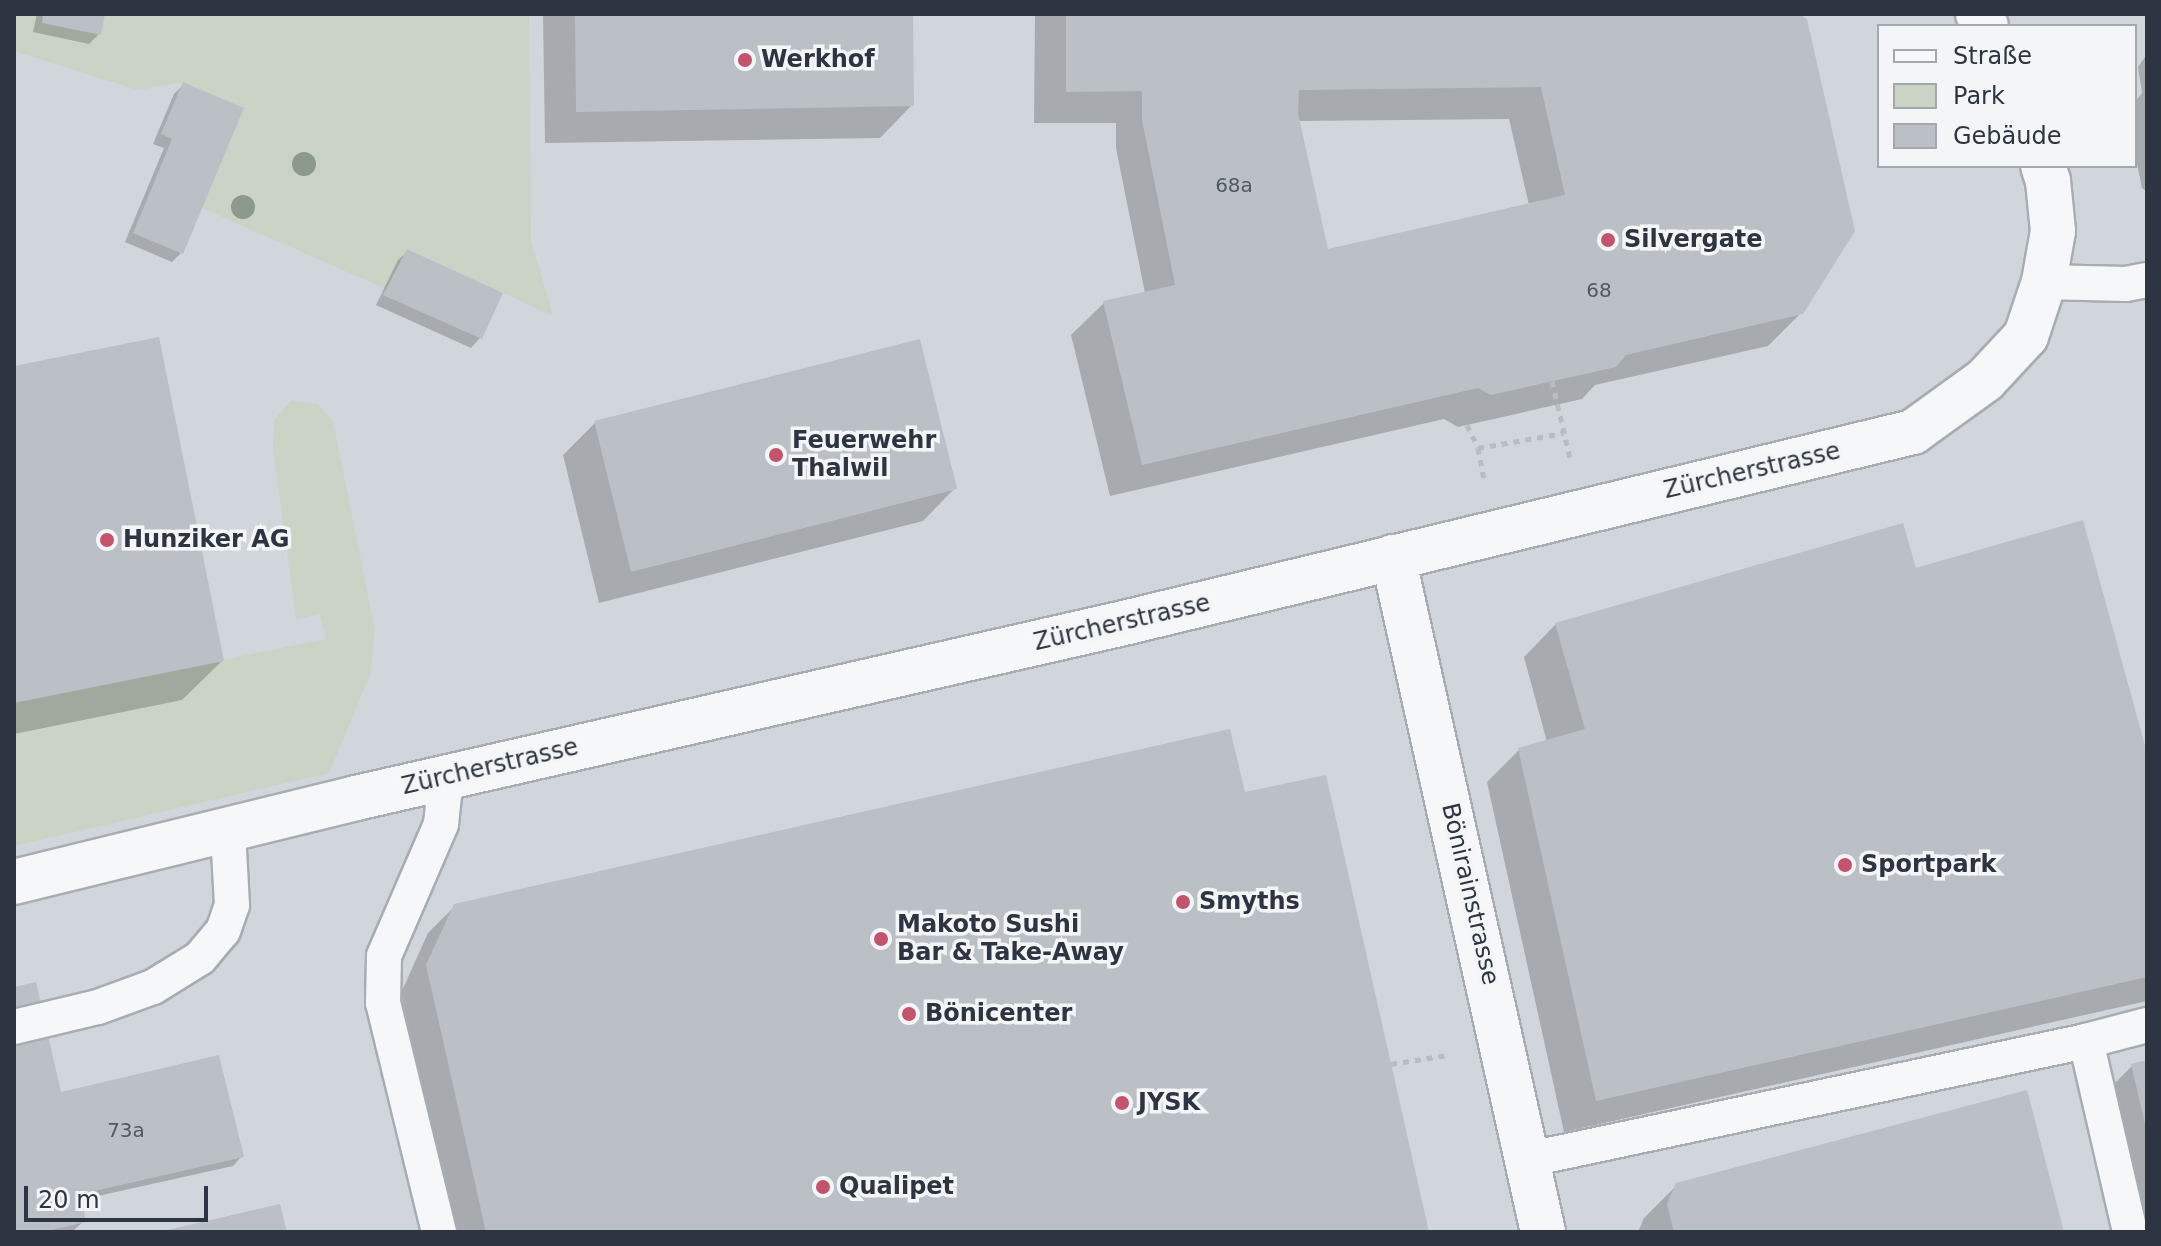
<!DOCTYPE html>
<html>
<head>
<meta charset="utf-8">
<style>
  body { margin:0 }
  #map { position:relative; width:2161px; height:1246px; overflow:hidden; background:#e3e6ea; font-family:"DejaVu Sans",sans-serif }
  div>[style] { position:absolute }
  .built>* { inset:0; background:#d1d6dc }
  .green>* { inset:0; background:#cad3c5 }
  .shadow>* { inset:0; background:#0003 }
  .building>* { inset:0; background:#bbc0c6 }
  .path>* { height:5px; margin-top:-2.5px; transform-origin:0; background:repeating-linear-gradient(90deg,#b9bdc2 0 6px,transparent 0 12px) }
  .roads { filter:drop-shadow(2px 0 #a8adb4) drop-shadow(-2px 0 #a8adb4) drop-shadow(0 2px #a8adb4) drop-shadow(0 -2px #a8adb4) }
  .service>* { height:34px; margin:-17px; padding:0 17px; transform-origin:17px; border-radius:17px; background:#f6f7f9 }
  .minor>* { height:44px; margin:-22px; padding:0 22px; transform-origin:22px; border-radius:22px; background:#f6f7f9 }
  .trees>* { width:24px; height:24px; margin:-12px; border-radius:50%; background:#8b9a8a }
  .dots>* { width:22px; height:22px; translate:-50% -50%; box-sizing:border-box; border:4px solid #f3f5f7; border-radius:50% }
  span { translate:-50% -50%; white-space:nowrap; text-align:center; line-height:1.15; -webkit-text-stroke:7px #f3f5f7; paint-order:stroke }
  .number-label { font-size:20px; color:#505862 }
  .number-label span { -webkit-text-stroke-width:0 }
  .poi-label { font-size:24px; color:#2c3541; font-weight:700 }
  .left { translate:0 -50%; text-align:left }
  .street-label { font-size:24px; color:#2c3541 }
  .frame { position:absolute; inset:0; border:16px solid #2c3541; pointer-events:none }
  .legend { position:absolute; left:1877px; top:24px; width:260px; height:144px; box-sizing:border-box; background:#f3f5f7; border:2px solid #a3a8ae; margin:0; padding:10px 14px; list-style:none; font-size:24px; color:#2c3541 }
  .legend li { display:flex; align-items:center; gap:16px; height:40px }
  .legend b { width:40px; border:2px solid #a3a8ae }
  .scale { position:absolute; left:24px; top:1186px; width:184px; height:36px; box-sizing:border-box; border:4px solid #2c3541; border-top:0; padding-left:10px; font-size:24px; line-height:28px; white-space:nowrap; color:#2c3541; -webkit-text-stroke:6px #f3f5f7; paint-order:stroke }
</style>
</head>
<body>
<div id="map">
  <div class="built">
    <div style="clip-path:polygon(evenodd,14px 14px,2147px 14px,2147px 1232px,14px 1232px,14px 14px,1879px 26px,2135px 26px,2135px 166px,1879px 166px,1879px 26px)"></div>
  </div>
  <div class="green">
    <div style="clip-path:polygon(14px 14px,529px 14px,531px 241px,553px 316px,408px 249px,386px 289px,202px 208px,244px 108px,183px 82px,138px 90px,14px 51px)"></div>
    <div style="clip-path:polygon(291px 401px,317px 404px,333px 421px,375px 630px,370px 675px,329px 773px,14px 846px,14px 702px,326px 639px,320px 614px,296px 619px,273px 448px,274px 420px)"></div>
  </div>
  <div class="shadow">
    <div style="clip-path:polygon(37px 14px,103px 14px,99px 34px,89px 44px,33px 32px)"></div>
    <div style="clip-path:polygon(543px 14px,911px 14px,912px 105px,880px 138px,545px 143px)"></div>
    <div style="clip-path:polygon(evenodd,1035px 14px,1795px 14px,1801px 313px,1768px 346px,1595px 385px,1582px 399px,1458px 427px,1444px 419px,1110px 496px,1071px 335px,1104px 303px,1145px 293px,1116px 148px,1116px 123px,1034px 123px,1035px 14px,1509px 119px,1529px 205px,1322px 253px,1298px 121px,1509px 119px)"></div>
    <div style="clip-path:polygon(2147px 54px,2147px 192px,2142px 188px,2135px 154px,2135px 102px,2142px 93px,2138px 67px)"></div>
    <div style="clip-path:polygon(183px 85px,181px 253px,172px 262px,125px 242px,164px 148px,153px 144px,174px 94px)"></div>
    <div style="clip-path:polygon(408px 251px,501px 294px,480px 338px,471px 348px,376px 305px,398px 260px)"></div>
    <div style="clip-path:polygon(14px 368px,222px 661px,182px 700px,14px 734px)"></div>
    <div style="clip-path:polygon(595px 423px,955px 488px,923px 521px,599px 603px,563px 455px)"></div>
    <div style="clip-path:polygon(1914px 570px,2147px 760px,2147px 1001px,1564px 1132px,1487px 782px,1519px 750px,1547px 742px,1524px 657px,1556px 624px)"></div>
    <div style="clip-path:polygon(1244px 794px,1427px 1232px,454px 1232px,401px 993px,428px 933px,455px 906px)"></div>
    <div style="clip-path:polygon(14px 989px,60px 1095px,242px 1156px,233px 1166px,80px 1200px,84px 1221px,74px 1230px,14px 1232px)"></div>
    <div style="clip-path:polygon(2147px 1062px,2147px 1232px,2130px 1232px,2100px 1098px,2132px 1066px)"></div>
    <div style="clip-path:polygon(1677px 1185px,2062px 1232px,1638px 1232px,1644px 1218px)"></div>
  </div>
  <div class="building">
    <div style="clip-path:polygon(43px 14px,105px 14px,101px 35px,42px 23px)"></div>
    <div style="clip-path:polygon(575px 14px,913px 14px,914px 106px,576px 112px)"></div>
    <div style="clip-path:polygon(evenodd,1066px 14px,1798px 14px,1807px 19px,1855px 231px,1803px 314px,1626px 355px,1616px 367px,1491px 395px,1478px 388px,1142px 465px,1103px 301px,1175px 285px,1142px 120px,1142px 91px,1066px 92px,1066px 14px,1541px 87px,1565px 195px,1328px 249px,1298px 113px,1299px 90px,1541px 87px)"></div>
    <div style="clip-path:polygon(183px 82px,244px 108px,183px 254px,133px 233px,172px 139px,161px 134px)"></div>
    <div style="clip-path:polygon(407px 249px,503px 293px,482px 339px,383px 295px)"></div>
    <div style="clip-path:polygon(159px 337px,224px 661px,14px 703px,14px 366px)"></div>
    <div style="clip-path:polygon(920px 339px,957px 489px,631px 572px,594px 421px)"></div>
    <div style="clip-path:polygon(2083px 520px,2147px 753px,2147px 977px,1596px 1101px,1518px 748px,1585px 729px,1555px 623px,1903px 523px,1916px 568px)"></div>
    <div style="clip-path:polygon(1230px 729px,1245px 792px,1326px 775px,1429px 1232px,486px 1232px,426px 965px,454px 904px)"></div>
    <div style="clip-path:polygon(36px 982px,61px 1092px,219px 1055px,244px 1157px,81px 1194px,86px 1222px,43px 1232px,14px 1232px,14px 987px)"></div>
    <div style="clip-path:polygon(2147px 1060px,2147px 1128px,2146px 1128px,2131px 1064px)"></div>
    <div style="clip-path:polygon(2027px 1090px,2064px 1232px,1674px 1232px,1667px 1204px,1676px 1183px)"></div>
    <div style="clip-path:polygon(280px 1204px,287px 1232px,163px 1232px,163px 1231px)"></div>
  </div>
  <div class="path">
    <div style="left:1552px;top:381px;width:79px;rotate:76.8deg"></div>
    <div style="left:1467px;top:425px;width:25px;rotate:64deg"></div>
    <div style="left:1478px;top:448px;width:87px;rotate:-9.9deg"></div>
    <div style="left:1478px;top:448px;width:31px;rotate:79deg"></div>
    <div style="left:1391px;top:1064px;width:57px;rotate:-9.1deg"></div>
  </div>
  <div class="roads">
    <div class="service">
      <div style="left:2044px;top:282px;width:82px;rotate:1.4deg"></div>
      <div style="left:2126px;top:284px;width:21px;rotate:-11deg"></div>
      <div style="left:14px;top:1027px;width:86px;rotate:-13.4deg"></div>
      <div style="left:98px;top:1007px;width:59px;rotate:-20deg"></div>
      <div style="left:153px;top:987px;width:55px;rotate:-31.7deg"></div>
      <div style="left:200px;top:958px;width:35px;rotate:-50deg"></div>
      <div style="left:223px;top:931px;width:28px;rotate:-71deg"></div>
      <div style="left:232px;top:905px;width:74px;rotate:-93.1deg"></div>
      <div style="left:2086px;top:1041px;width:196px;rotate:77deg"></div>
      <div style="left:1530px;top:1159px;width:568px;rotate:-11.98deg"></div>
      <div style="left:2086px;top:1041px;width:63px;rotate:-14.7deg"></div>
      <div style="left:439px;top:1232px;width:236px;rotate:-103.7deg"></div>
      <div style="left:383px;top:1003px;width:47px;rotate:-88.8deg"></div>
      <div style="left:384px;top:956px;width:144px;rotate:-66.6deg"></div>
      <div style="left:441px;top:824px;width:47px;rotate:-83.9deg"></div>
    </div>
    <div class="minor">
      <div style="left:1978px;top:14px;width:14px;rotate:56deg"></div>
      <div style="left:1393px;top:557px;width:691px;rotate:77.47deg"></div>
      <div style="left:14px;top:882px;width:352px;rotate:-13.8deg"></div>
      <div style="left:356px;top:798px;width:792px;rotate:-12.84deg"></div>
      <div style="left:1128px;top:622px;width:808px;rotate:-13.61deg"></div>
      <div style="left:1913px;top:432px;width:89px;rotate:-35.8deg"></div>
      <div style="left:1985px;top:380px;width:60px;rotate:-47deg"></div>
      <div style="left:2026px;top:336px;width:57px;rotate:-71.6deg"></div>
      <div style="left:2044px;top:282px;width:52px;rotate:-80deg"></div>
      <div style="left:2053px;top:231px;width:50px;rotate:-95.7deg"></div>
      <div style="left:2048px;top:181px;width:16px;rotate:-108deg"></div>
    </div>
  </div>
  <div class="trees">
    <div style="left:304px;top:164px"></div>
    <div style="left:243px;top:207px"></div>
  </div>
  <div class="dots">
    <div style="left:745px;top:60px;background:#c3546d"></div>
    <div style="left:1608px;top:240px;background:#c3546d"></div>
    <div style="left:776px;top:455px;background:#c3546d"></div>
    <div style="left:107px;top:540px;background:#c3546d"></div>
    <div style="left:1845px;top:865px;background:#c3546d"></div>
    <div style="left:1183px;top:902px;background:#c3546d"></div>
    <div style="left:881px;top:939px;background:#c3546d"></div>
    <div style="left:909px;top:1014px;background:#c3546d"></div>
    <div style="left:1122px;top:1103px;background:#c3546d"></div>
    <div style="left:823px;top:1187px;background:#c3546d"></div>
  </div>
  <div class="number-label">
    <span style="left:1234px;top:185px">68a</span>
    <span style="left:1599px;top:290px">68</span>
    <span style="left:126px;top:1130px">73a</span>
  </div>
  <div class="poi-label">
    <span class="left" style="left:761px;top:60px">Werkhof</span>
    <span class="left" style="left:1624px;top:240px">Silvergate</span>
    <span class="left" style="left:792px;top:455px">Feuerwehr<br>Thalwil</span>
    <span class="left" style="left:123px;top:540px">Hunziker AG</span>
    <span class="left" style="left:1861px;top:865px">Sportpark</span>
    <span class="left" style="left:1199px;top:902px">Smyths</span>
    <span class="left" style="left:897px;top:939px">Makoto Sushi<br>Bar &amp; Take-Away</span>
    <span class="left" style="left:925px;top:1014px">Bönicenter</span>
    <span class="left" style="left:1138px;top:1103px">JYSK</span>
    <span class="left" style="left:839px;top:1187px">Qualipet</span>
  </div>
  <div class="street-label">
    <span style="left:1752px;top:471px;rotate:-13deg">Zürcherstrasse</span>
    <span style="left:1122px;top:623px;rotate:-13deg">Zürcherstrasse</span>
    <span style="left:490px;top:767px;rotate:-13deg">Zürcherstrasse</span>
    <span style="left:1470px;top:894px;rotate:77deg">Bönirainstrasse</span>
  </div>
  <div class="frame"></div>
  <ul class="legend">
  <li><b style="height:10px;background:#f6f7f9"></b>Straße</li>
  <li><b style="height:22px;background:#cad3c5"></b>Park</li>
  <li><b style="height:22px;background:#bbc0c6"></b>Gebäude</li>
  </ul>
  <div class="scale">20 m</div>
</div>
</body>
</html>
